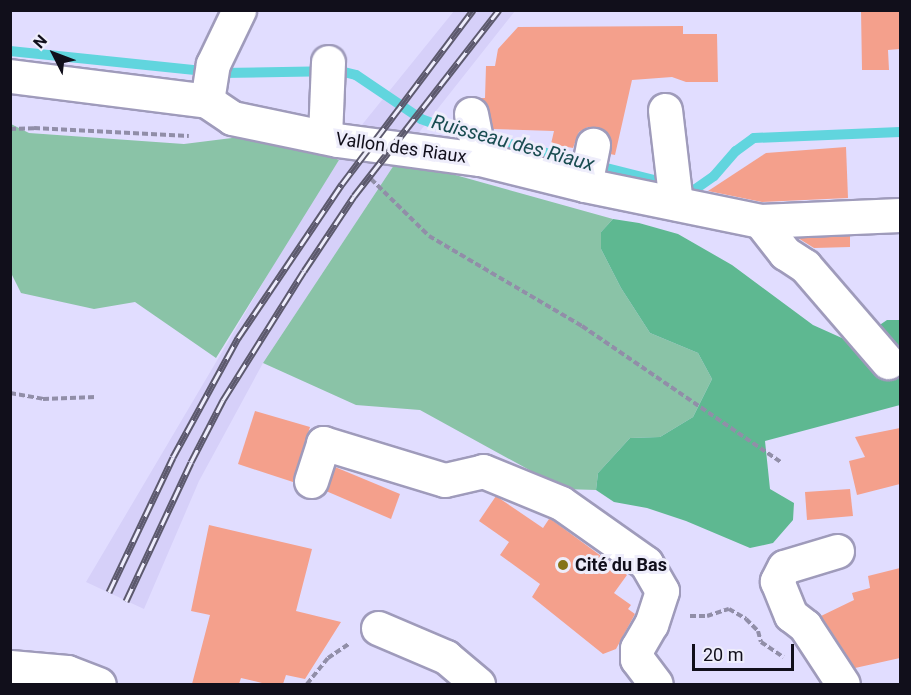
<!DOCTYPE html>
<html>
<head>
<meta charset="utf-8">
<style>
  body { margin:0 }
  #map { position:relative; width:911px; height:695px; overflow:hidden; background:#e1ddff; font-family:Roboto,sans-serif }
  div>[style] { position:absolute }
  .built>* { inset:0; background:#d6d0f9 }
  .green>* { inset:0; background:#8ac3a7 }
  .forest>* { inset:0; background:#5eb891 }
  .stream>* { height:10px; margin:-5px; padding:0 5px; transform-origin:5px; border-radius:5px; background:#61d5de }
  .building>* { inset:0; background:#f4a08c }
  .path>* { height:4px; margin-top:-2px; transform-origin:0; background:repeating-linear-gradient(90deg,#918ea8 0 6px,transparent 0 9px) }
  .roads { filter:drop-shadow(2px 0 #9f9bbb) drop-shadow(-2px 0 #9f9bbb) drop-shadow(0 2px #9f9bbb) drop-shadow(0 -2px #9f9bbb) }
  .minor>* { height:33px; margin:-16.5px; padding:0 16.5px; transform-origin:16.5px; border-radius:16.5px; background:#fff }
  .rail>* { height:7px; margin-top:-3.5px; transform-origin:0; background:repeating-linear-gradient(90deg,#eeedfb 0 14px,#5c596d 0 28px); box-sizing:border-box; border-block:2px solid #5c596d }
  .dots>* { width:16px; height:16px; translate:-50% -50%; box-sizing:border-box; border:3px solid #eeedfb; border-radius:50% }
  span { translate:-50% -50%; white-space:nowrap; text-align:center; line-height:1.15; -webkit-text-stroke:6px #eeedfb; paint-order:stroke }
  .street-label { font-size:18px; color:#110f1b }
  .poi-label { font-size:18px; color:#110f1b; font-weight:700 }
  .left { translate:0 -50%; text-align:left }
  .water-label { font-size:20px; color:#194c51; font-style:italic }
  .frame { position:absolute; inset:0; border:12px solid #110f1b; pointer-events:none }
  .north { position:absolute; left:24px; top:24px; width:60px; height:60px; -webkit-text-stroke:4px #eeedfb; paint-order:stroke; rotate:312deg; font-size:16px; font-weight:700; line-height:24px; text-align:center; color:#110f1b }
  .north::after { content:''; display:block; margin:auto; width:21px; height:27px; background:#110f1b; clip-path:polygon(50% 0,100% 100%,50% 72%,0 100%) }
  .scale { position:absolute; left:692px; top:644px; width:102px; height:27px; box-sizing:border-box; border:3px solid #110f1b; border-top:0; padding-left:8px; font-size:18px; line-height:21px; white-space:nowrap; color:#110f1b; -webkit-text-stroke:4px #eeedfb; paint-order:stroke }
</style>
</head>
<body>
<div id="map">
  <div class="built">
    <div style="clip-path:polygon(454px 11px,515px 11px,398px 159px,263px 363px,199px 481px,144px 609px,86px 582px,300px 220px,361px 126px)"></div>
  </div>
  <div class="green">
    <div style="clip-path:polygon(11px 124px,29px 133px,184px 144px,248px 136px,301px 145px,339px 160px,216px 358px,135px 302px,94px 309px,21px 293px,11px 273px)"></div>
    <div style="clip-path:polygon(398px 159px,613px 219px,601px 232px,601px 249px,621px 288px,650px 333px,698px 353px,712px 379px,693px 417px,660px 437px,630px 438px,598px 473px,596px 490px,564px 489px,420px 410px,356px 405px,263px 363px)"></div>
  </div>
  <div class="forest">
    <div style="clip-path:polygon(613px 219px,639px 223px,678px 234px,732px 265px,813px 325px,853px 343px,887px 320px,900px 320px,900px 405px,765px 441px,770px 489px,794px 503px,793px 520px,773px 543px,750px 548px,686px 521px,647px 508px,614px 502px,596px 490px,598px 473px,630px 438px,660px 437px,693px 417px,712px 379px,698px 353px,650px 333px,621px 288px,601px 249px,601px 232px)"></div>
  </div>
  <div class="stream">
    <div style="left:10px;top:51px;width:213px;rotate:5.9deg"></div>
    <div style="left:222px;top:73px;width:118px;rotate:-1deg"></div>
    <div style="left:340px;top:71px;width:16px;rotate:14deg"></div>
    <div style="left:356px;top:75px;width:78px;rotate:34.1deg"></div>
    <div style="left:421px;top:119px;width:23px;rotate:20deg"></div>
    <div style="left:443px;top:127px;width:259px;rotate:14.1deg"></div>
    <div style="left:694px;top:190px;width:24px;rotate:-35deg"></div>
    <div style="left:714px;top:176px;width:33px;rotate:-49deg"></div>
    <div style="left:736px;top:151px;width:22px;rotate:-36deg"></div>
    <div style="left:754px;top:138px;width:146px;rotate:-2.4deg"></div>
  </div>
  <div class="building">
    <div style="clip-path:polygon(861px 10px,900px 10px,900px 49px,888px 50px,889px 70px,862px 70px)"></div>
    <div style="clip-path:polygon(683px 26px,683px 34px,717px 34px,718px 82px,686px 82px,672px 77px,632px 80px,615px 155px,610px 154px,610px 138px,605px 131px,597px 127px,588px 127px,579px 132px,573px 148px,551px 144px,554px 131px,493px 129px,489px 110px,480px 98px,485px 98px,486px 66px,495px 66px,498px 49px,518px 27px)"></div>
    <div style="clip-path:polygon(846px 147px,848px 198px,762px 202px,708px 191px,766px 153px)"></div>
    <div style="clip-path:polygon(850px 236px,850px 247px,814px 248px,798px 238px)"></div>
    <div style="clip-path:polygon(255px 411px,310px 427px,293px 482px,238px 464px)"></div>
    <div style="clip-path:polygon(900px 428px,900px 484px,857px 495px,849px 461px,865px 457px,855px 437px)"></div>
    <div style="clip-path:polygon(335px 467px,400px 494px,391px 519px,326px 491px)"></div>
    <div style="clip-path:polygon(850px 489px,853px 516px,807px 520px,805px 492px)"></div>
    <div style="clip-path:polygon(496px 496px,543px 528px,549px 519px,552px 520px,627px 575px,614px 593px,631px 605px,628px 609px,635px 614px,616px 649px,603px 654px,532px 597px,540px 584px,500px 555px,509px 542px,479px 521px)"></div>
    <div style="clip-path:polygon(209px 525px,312px 549px,296px 611px,341px 622px,305px 679px,286px 675px,283px 684px,266px 684px,241px 678px,239px 684px,192px 684px,210px 615px,191px 611px)"></div>
    <div style="clip-path:polygon(900px 568px,900px 658px,855px 668px,821px 616px,854px 600px,852px 593px,870px 588px,868px 576px)"></div>
  </div>
  <div class="path">
    <div style="left:10px;top:129px;width:24px;rotate:-2deg"></div>
    <div style="left:34px;top:128px;width:155px;rotate:3deg"></div>
    <div style="left:371px;top:179px;width:81px;rotate:44.5deg"></div>
    <div style="left:429px;top:236px;width:178px;rotate:30.5deg"></div>
    <div style="left:582px;top:326px;width:242px;rotate:34.4deg"></div>
    <div style="left:10px;top:393px;width:34px;rotate:10deg"></div>
    <div style="left:43px;top:399px;width:53px;rotate:-2.2deg"></div>
    <div style="left:690px;top:616px;width:17px"></div>
    <div style="left:707px;top:616px;width:23px;rotate:-18deg"></div>
    <div style="left:729px;top:609px;width:20px;rotate:30deg"></div>
    <div style="left:746px;top:619px;width:17px;rotate:45deg"></div>
    <div style="left:758px;top:631px;width:11px;rotate:75deg"></div>
    <div style="left:761px;top:642px;width:27px;rotate:34deg"></div>
    <div style="left:307px;top:684px;width:33px;rotate:-51deg"></div>
    <div style="left:328px;top:658px;width:25px;rotate:-34deg"></div>
  </div>
  <div class="roads">
    <div class="minor">
      <div style="left:10px;top:76px;width:199px;rotate:7.2deg"></div>
      <div style="left:207px;top:101px;width:30px;rotate:34deg"></div>
      <div style="left:232px;top:118px;width:107px;rotate:11.8deg"></div>
      <div style="left:337px;top:140px;width:144px;rotate:7.6deg"></div>
      <div style="left:480px;top:159px;width:108px;rotate:13.9deg"></div>
      <div style="left:585px;top:185px;width:179px;rotate:11.6deg"></div>
      <div style="left:760px;top:221px;width:140px;rotate:-2.5deg"></div>
      <div style="left:207px;top:101px;width:37px;rotate:-81deg"></div>
      <div style="left:213px;top:64px;width:60px;rotate:-64.3deg"></div>
      <div style="left:665px;top:110px;width:94px;rotate:83.3deg"></div>
      <div style="left:471px;top:114px;width:46px;rotate:78.7deg"></div>
      <div style="left:325px;top:137px;width:75px;rotate:-87.7deg"></div>
      <div style="left:585px;top:185px;width:41px;rotate:-78.7deg"></div>
      <div style="left:760px;top:221px;width:41px;rotate:52deg"></div>
      <div style="left:785px;top:253px;width:24px;rotate:33deg"></div>
      <div style="left:805px;top:266px;width:127px;rotate:49.2deg"></div>
      <div style="left:311px;top:481px;width:40px;rotate:-72deg"></div>
      <div style="left:323px;top:443px;width:127px;rotate:16.9deg"></div>
      <div style="left:445px;top:480px;width:39px;rotate:-13deg"></div>
      <div style="left:483px;top:471px;width:84px;rotate:22.3deg"></div>
      <div style="left:561px;top:503px;width:104px;rotate:35.2deg"></div>
      <div style="left:646px;top:563px;width:32px;rotate:60deg"></div>
      <div style="left:662px;top:591px;width:35px;rotate:108deg"></div>
      <div style="left:651px;top:624px;width:28px;rotate:120deg"></div>
      <div style="left:637px;top:648px;width:11px;rotate:90deg"></div>
      <div style="left:637px;top:659px;width:31px;rotate:53deg"></div>
      <div style="left:837px;top:551px;width:55px;rotate:163.2deg"></div>
      <div style="left:784px;top:567px;width:16px;rotate:117deg"></div>
      <div style="left:777px;top:581px;width:37px;rotate:68deg"></div>
      <div style="left:791px;top:615px;width:18px;rotate:38deg"></div>
      <div style="left:805px;top:626px;width:69px;rotate:56.8deg"></div>
      <div style="left:378px;top:628px;width:74px;rotate:23.1deg"></div>
      <div style="left:446px;top:657px;width:42px;rotate:40.2deg"></div>
      <div style="left:10px;top:667px;width:57px;rotate:5deg"></div>
      <div style="left:67px;top:672px;width:34px;rotate:21deg"></div>
    </div>
  </div>
  <div class="rail">
    <div style="left:109px;top:592px;width:149px;rotate:-64.6deg"></div>
    <div style="left:173px;top:457px;width:136px;rotate:-61.4deg"></div>
    <div style="left:238px;top:338px;width:186px;rotate:-56deg"></div>
    <div style="left:342px;top:184px;width:218px;rotate:-53deg"></div>
    <div style="left:126px;top:601px;width:153px;rotate:-64.9deg"></div>
    <div style="left:191px;top:462px;width:70px;rotate:-62.7deg"></div>
    <div style="left:223px;top:400px;width:152px;rotate:-57.9deg"></div>
    <div style="left:304px;top:271px;width:90px;rotate:-56.3deg"></div>
    <div style="left:354px;top:196px;width:236px;rotate:-52.1deg"></div>
  </div>
  <div class="dots">
    <div style="left:563px;top:565px;background:#857417"></div>
  </div>
  <div class="street-label">
    <span style="left:401px;top:148px;rotate:8deg">Vallon des Riaux</span>
  </div>
  <div class="poi-label">
    <span class="left" style="left:575px;top:565px">Cité du Bas</span>
  </div>
  <div class="water-label">
    <span style="left:513px;top:143px;rotate:15deg">Ruisseau des Riaux</span>
  </div>
  <div class="frame"></div>
  <div class="north">N</div>
  <div class="scale">20 m</div>
</div>
</body>
</html>
